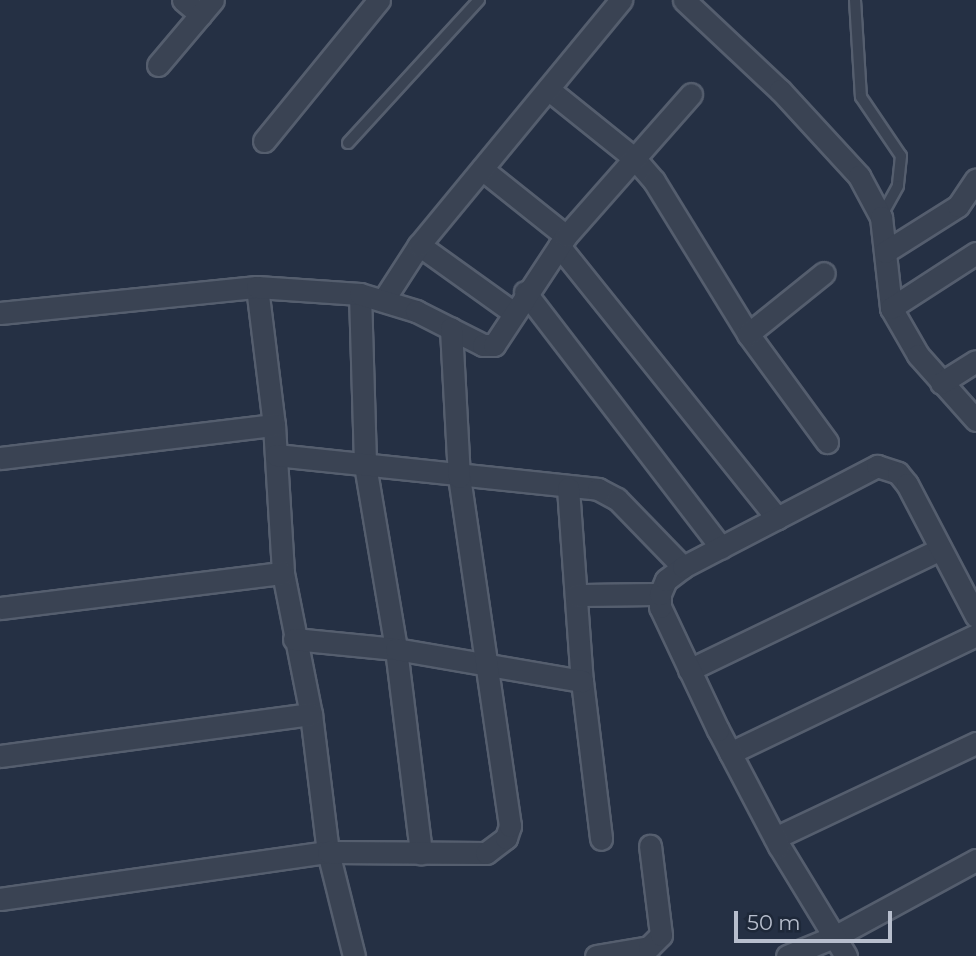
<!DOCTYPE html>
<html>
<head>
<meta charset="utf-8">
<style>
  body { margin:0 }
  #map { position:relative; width:976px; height:956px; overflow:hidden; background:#253044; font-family:Montserrat,sans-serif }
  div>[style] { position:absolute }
  .roads { filter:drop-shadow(2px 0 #555e6e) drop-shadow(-2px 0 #555e6e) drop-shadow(0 2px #555e6e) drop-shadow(0 -2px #555e6e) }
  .service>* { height:10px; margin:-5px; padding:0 5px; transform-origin:5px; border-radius:5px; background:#3a4353 }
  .minor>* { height:21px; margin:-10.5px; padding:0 10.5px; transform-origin:10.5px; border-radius:10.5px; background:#3a4353 }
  span { translate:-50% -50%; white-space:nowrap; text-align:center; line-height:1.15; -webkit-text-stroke:6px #1e2839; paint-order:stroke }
  .scale { position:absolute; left:734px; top:911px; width:158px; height:32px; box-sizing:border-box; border:4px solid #b7becd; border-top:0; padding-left:9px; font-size:21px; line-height:24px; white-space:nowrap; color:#b7becd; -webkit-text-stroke:5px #1e2839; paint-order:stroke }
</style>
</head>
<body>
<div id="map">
  <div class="roads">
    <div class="service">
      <div style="left:855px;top:0;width:97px;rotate:86.5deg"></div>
      <div style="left:861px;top:97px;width:71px;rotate:55.9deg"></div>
      <div style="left:901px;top:156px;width:30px;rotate:96deg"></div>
      <div style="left:898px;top:186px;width:35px;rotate:119deg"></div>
      <div style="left:348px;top:143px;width:194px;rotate:-47.5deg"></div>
    </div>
    <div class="minor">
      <div style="left:183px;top:0;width:23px;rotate:40deg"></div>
      <div style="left:684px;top:0;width:132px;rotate:43.2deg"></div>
      <div style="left:780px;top:90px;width:117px;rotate:47.4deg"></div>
      <div style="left:859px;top:176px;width:47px;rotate:61.8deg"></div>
      <div style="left:881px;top:217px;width:92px;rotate:83.7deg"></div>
      <div style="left:891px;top:308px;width:54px;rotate:60.1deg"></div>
      <div style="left:918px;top:355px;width:87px;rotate:48.3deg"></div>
      <div style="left:158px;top:65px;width:85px;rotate:-49.8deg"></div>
      <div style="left:548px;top:89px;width:112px;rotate:38.8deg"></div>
      <div style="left:635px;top:159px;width:29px;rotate:49deg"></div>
      <div style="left:654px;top:181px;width:180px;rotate:58.4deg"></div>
      <div style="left:748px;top:334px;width:134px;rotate:53.8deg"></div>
      <div style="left:264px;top:141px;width:182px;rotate:-50.8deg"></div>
      <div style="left:482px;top:169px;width:107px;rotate:38.6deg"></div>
      <div style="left:419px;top:245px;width:117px;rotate:35.6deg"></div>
      <div style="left:559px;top:246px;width:349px;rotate:51.3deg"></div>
      <div style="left:885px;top:252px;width:86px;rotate:-32.2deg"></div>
      <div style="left:958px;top:206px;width:32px;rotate:-56deg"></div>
      <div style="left:257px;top:287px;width:139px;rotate:83deg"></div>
      <div style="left:274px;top:425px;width:148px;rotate:86.5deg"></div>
      <div style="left:283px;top:573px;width:144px;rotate:78.8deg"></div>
      <div style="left:311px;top:714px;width:139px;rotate:83deg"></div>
      <div style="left:328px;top:852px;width:107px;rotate:76deg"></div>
      <div style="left:525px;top:292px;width:322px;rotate:52.5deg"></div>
      <div style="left:360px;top:294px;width:171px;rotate:88.3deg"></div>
      <div style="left:365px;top:465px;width:187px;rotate:80.4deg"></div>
      <div style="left:396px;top:649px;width:206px;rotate:83deg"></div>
      <div style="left:384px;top:299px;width:64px;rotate:-57.1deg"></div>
      <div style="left:419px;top:245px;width:318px;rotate:-50.5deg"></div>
      <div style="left:891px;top:308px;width:101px;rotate:-32.9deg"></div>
      <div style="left:0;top:313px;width:258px;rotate:-5.8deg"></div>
      <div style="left:257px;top:287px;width:103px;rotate:3.9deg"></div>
      <div style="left:360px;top:294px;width:59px;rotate:16.9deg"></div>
      <div style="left:416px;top:311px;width:75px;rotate:26.9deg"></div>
      <div style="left:483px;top:345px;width:11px"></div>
      <div style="left:494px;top:345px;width:131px;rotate:-56.6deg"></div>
      <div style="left:566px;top:236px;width:189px;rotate:-48.6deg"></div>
      <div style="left:748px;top:334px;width:97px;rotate:-38.8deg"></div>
      <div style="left:941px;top:383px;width:41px;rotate:-32.2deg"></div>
      <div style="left:276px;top:455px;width:324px;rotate:6deg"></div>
      <div style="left:598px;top:489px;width:21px;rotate:28deg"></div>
      <div style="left:617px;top:499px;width:95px;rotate:45.9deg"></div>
      <div style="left:0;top:458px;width:276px;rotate:-6.9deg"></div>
      <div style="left:568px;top:488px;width:194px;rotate:85.9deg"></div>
      <div style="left:582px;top:681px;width:159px;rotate:83.1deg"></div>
      <div style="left:576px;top:595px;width:84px;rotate:-0.7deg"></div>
      <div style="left:0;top:608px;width:285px;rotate:-7.1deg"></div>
      <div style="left:294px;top:639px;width:102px;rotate:5.6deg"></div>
      <div style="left:396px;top:649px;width:189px;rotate:9.8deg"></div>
      <div style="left:689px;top:670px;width:279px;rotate:-25.7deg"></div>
      <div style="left:730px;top:753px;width:273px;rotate:-25.6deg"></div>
      <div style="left:0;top:756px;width:314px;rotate:-7.7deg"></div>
      <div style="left:775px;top:838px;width:222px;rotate:-25.3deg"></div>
      <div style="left:0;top:899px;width:331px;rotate:-8.2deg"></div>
      <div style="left:328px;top:852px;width:158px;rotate:0.4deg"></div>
      <div style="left:486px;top:853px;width:25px;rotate:-37deg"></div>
      <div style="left:506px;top:838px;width:13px;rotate:-72deg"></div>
      <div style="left:510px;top:826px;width:353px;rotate:-98.3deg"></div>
      <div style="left:459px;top:477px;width:149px;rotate:-93.1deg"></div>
      <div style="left:596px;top:956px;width:54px;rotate:-9.6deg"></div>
      <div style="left:649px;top:947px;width:17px;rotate:-45deg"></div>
      <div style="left:661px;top:935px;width:90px;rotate:-97deg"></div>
      <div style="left:787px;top:956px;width:53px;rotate:-22.2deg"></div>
      <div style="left:836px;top:936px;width:159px;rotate:-28.5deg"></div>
      <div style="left:846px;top:956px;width:129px;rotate:-121.3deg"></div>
      <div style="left:779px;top:846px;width:131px;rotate:-117.7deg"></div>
      <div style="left:718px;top:730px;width:136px;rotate:-115.2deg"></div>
      <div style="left:660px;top:607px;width:13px;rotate:-90deg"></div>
      <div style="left:660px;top:594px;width:15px;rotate:-67deg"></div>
      <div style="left:666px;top:580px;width:21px;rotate:-37deg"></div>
      <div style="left:683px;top:567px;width:219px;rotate:-27.5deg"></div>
      <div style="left:877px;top:466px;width:22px;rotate:18deg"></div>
      <div style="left:898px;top:473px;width:14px;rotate:51deg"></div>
      <div style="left:907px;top:484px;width:149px;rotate:62.4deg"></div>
    </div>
  </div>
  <div class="scale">50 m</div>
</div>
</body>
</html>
